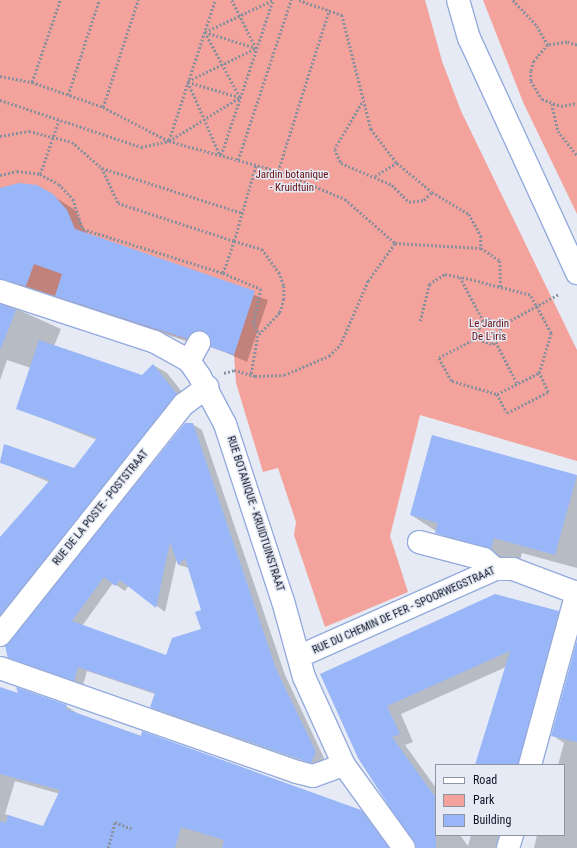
<!DOCTYPE html>
<html>
<head>
<meta charset="utf-8">
<style>
  body { margin:0 }
  #map { position:relative; width:577px; height:848px; overflow:hidden; background:#e5eaf5; font-family:"Roboto Condensed",sans-serif }
  div>[style] { position:absolute }
  .green>* { inset:0; background:#f3a39b }
  .shadow>* { inset:0; background:#0003 }
  .building>* { inset:0; background:#99b6f8 }
  .path>* { height:2.5px; margin-top:-1.25px; transform-origin:0; background:repeating-linear-gradient(90deg,#8a909e 0 2px,transparent 0 4px) }
  .roads { filter:drop-shadow(1px 0 #95abdd) drop-shadow(-1px 0 #95abdd) drop-shadow(0 1px #95abdd) drop-shadow(0 -1px #95abdd) }
  .minor>* { height:22px; margin:-11px; padding:0 11px; transform-origin:11px; border-radius:11px; background:#fff }
  span { translate:-50% -50%; white-space:nowrap; text-align:center; line-height:1.15; -webkit-text-stroke:3px #e5eaf5; paint-order:stroke }
  .park-label { font-size:11px; color:#681314 }
  .street-label { font-size:11px; color:#0d1427 }
  .legend { position:absolute; left:435px; top:764px; width:130px; height:72px; box-sizing:border-box; background:#e5eaf5; border:1px solid #8f94a3; margin:0; padding:5px 7px; list-style:none; font-size:12px; color:#0d1427 }
  .legend li { display:flex; align-items:center; gap:8px; height:20px }
  .legend b { width:20px; border:1px solid #8f94a3 }
</style>
</head>
<body>
<div id="map">
  <div class="green">
    <div style="clip-path:polygon(0 0,425px 0,442px 61px,461px 111px,577px 350px,577px 461px,420px 415px,390px 536px,408px 592px,325px 627px,294px 535px,296px 522px,278px 468px,263px 472px,236px 383px,234px 355px,0 278px)"></div>
    <div style="clip-path:polygon(483px 0,577px 0,577px 214px,523px 102px)"></div>
  </div>
  <div class="shadow">
    <div style="clip-path:polygon(0 192px,50px 194px,75px 210px,87px 234px,268px 300px,247px 362px,211px 346px,211px 339px,201px 346px,18px 286px,1px 302px,61px 329px,54px 346px,142px 376px,153px 365px,167px 373px,190px 402px,0 641px,0 540px,49px 482px,0 462px,4px 446px,74px 469px,97px 440px,17px 408px,31px 368px,7px 360px,0 380px)"></div>
    <div style="clip-path:polygon(evenodd,192px 424px,202px 430px,285px 675px,324px 758px,321px 767px,160px 712px,151px 707px,155px 694px,87px 671px,83px 685px,9px 657px,192px 424px,177px 558px,179px 565px,189px 568px,202px 610px,203px 629px,167px 657px,82px 626px,113px 583px,125px 591px,129px 585px,165px 612px,177px 558px)"></div>
    <div style="clip-path:polygon(433px 436px,577px 476px,577px 568px,522px 553px,519px 564px,464px 549px,411px 515px)"></div>
    <div style="clip-path:polygon(559px 612px,572px 620px,533px 765px,477px 765px,506px 667px,401px 714px,413px 742px,405px 745px,436px 788px,436px 835px,460px 835px,468px 846px,471px 835px,515px 835px,511px 848px,416px 848px,321px 674px)"></div>
    <div style="clip-path:polygon(577px 643px,577px 848px,534px 848px,537px 835px,564px 835px,564px 765px,558px 765px,564px 743px,552px 735px)"></div>
    <div style="clip-path:polygon(evenodd,0 689px,66px 706px,80px 715px,361px 811px,375px 819px,396px 848px,0 848px,0 689px,15px 781px,60px 794px,43px 827px,5px 814px,15px 781px)"></div>
  </div>
  <div class="building">
    <div style="clip-path:polygon(19px 183px,37px 185px,53px 194px,67px 210px,75px 229px,255px 291px,234px 355px,210px 347px,210px 337px,205px 332px,193px 332px,187px 339px,55px 296px,62px 274px,34px 264px,26px 286px,0 279px,0 188px)"></div>
    <div style="clip-path:polygon(0 304px,16px 310px,1px 348px,0 348px)"></div>
    <div style="clip-path:polygon(39px 340px,142px 375px,153px 364px,177px 394px,0 615px,0 537px,50px 480px,0 463px,4px 444px,74px 468px,97px 438px,16px 409px)"></div>
    <div style="clip-path:polygon(evenodd,185px 423px,193px 423px,276px 669px,316px 752px,311px 763px,150px 707px,155px 693px,78px 667px,74px 681px,8px 658px,5px 646px,185px 423px,170px 542px,178px 565px,185px 558px,201px 610px,195px 612px,201px 629px,172px 638px,166px 655px,72px 621px,104px 577px,115px 586px,120px 580px,156px 608px,170px 542px)"></div>
    <div style="clip-path:polygon(432px 435px,577px 475px,555px 555px,494px 538px,491px 549px,435px 533px,438px 523px,410px 515px)"></div>
    <div style="clip-path:polygon(495px 594px,559px 611px,518px 765px,475px 765px,510px 651px,387px 706px,400px 734px,392px 737px,436px 798px,436px 848px,416px 848px,358px 758px,320px 674px)"></div>
    <div style="clip-path:polygon(577px 640px,577px 742px,551px 736px)"></div>
    <div style="clip-path:polygon(0 687px,18px 693px,16px 687px,67px 705px,66px 709px,141px 736px,142px 731px,361px 810px,389px 848px,222px 848px,224px 840px,181px 827px,175px 848px,0 848px,0 821px,6px 823px,8px 815px,43px 826px,60px 790px,0 774px)"></div>
  </div>
  <div class="path">
    <div style="left:232px;top:0;width:54px;rotate:63.4deg"></div>
    <div style="left:299px;top:0;width:46px;rotate:19.2deg"></div>
    <div style="left:342px;top:15px;width:118px;rotate:75.7deg"></div>
    <div style="left:371px;top:129px;width:43px;rotate:52.6deg"></div>
    <div style="left:397px;top:163px;width:45px;rotate:39.6deg"></div>
    <div style="left:432px;top:192px;width:43px;rotate:30.7deg"></div>
    <div style="left:469px;top:214px;width:25px;rotate:61deg"></div>
    <div style="left:481px;top:236px;width:12px;rotate:90deg"></div>
    <div style="left:513px;top:0;width:35px;rotate:47deg"></div>
    <div style="left:537px;top:26px;width:22px;rotate:60deg"></div>
    <div style="left:205px;top:32px;width:75px;rotate:-25.2deg"></div>
    <div style="left:205px;top:32px;width:74px;rotate:61.7deg"></div>
    <div style="left:205px;top:32px;width:53px;rotate:17.4deg"></div>
    <div style="left:577px;top:45px;width:10px;rotate:-163deg"></div>
    <div style="left:567px;top:42px;width:19px;rotate:171deg"></div>
    <div style="left:548px;top:45px;width:21px;rotate:131deg"></div>
    <div style="left:534px;top:61px;width:10px;rotate:107deg"></div>
    <div style="left:531px;top:71px;width:10px;rotate:90deg"></div>
    <div style="left:531px;top:81px;width:21px;rotate:59deg"></div>
    <div style="left:542px;top:99px;width:20px;rotate:20deg"></div>
    <div style="left:561px;top:106px;width:16px;rotate:-11deg"></div>
    <div style="left:0;top:76px;width:33px;rotate:11deg"></div>
    <div style="left:32px;top:82px;width:75px;rotate:19.4deg"></div>
    <div style="left:103px;top:107px;width:74px;rotate:27.3deg"></div>
    <div style="left:169px;top:141px;width:113px;rotate:15.4deg"></div>
    <div style="left:278px;top:171px;width:73px;rotate:22.7deg"></div>
    <div style="left:345px;top:199px;width:67px;rotate:41.3deg"></div>
    <div style="left:395px;top:243px;width:86px;rotate:3.3deg"></div>
    <div style="left:481px;top:248px;width:23px;rotate:34deg"></div>
    <div style="left:500px;top:261px;width:27px;rotate:88deg"></div>
    <div style="left:188px;top:81px;width:76px;rotate:-25.9deg"></div>
    <div style="left:32px;top:82px;width:87px;rotate:-71.1deg"></div>
    <div style="left:188px;top:82px;width:80px;rotate:66.3deg"></div>
    <div style="left:188px;top:82px;width:53px;rotate:16.4deg"></div>
    <div style="left:68px;top:95px;width:100px;rotate:-71.9deg"></div>
    <div style="left:0;top:100px;width:149px;rotate:18.4deg"></div>
    <div style="left:141px;top:147px;width:29px;rotate:-12deg"></div>
    <div style="left:169px;top:141px;width:84px;rotate:-31.8deg"></div>
    <div style="left:362px;top:103px;width:53px;rotate:120.4deg"></div>
    <div style="left:335px;top:149px;width:15px;rotate:67deg"></div>
    <div style="left:341px;top:163px;width:56px;rotate:23.3deg"></div>
    <div style="left:392px;top:185px;width:24px;rotate:45deg"></div>
    <div style="left:409px;top:202px;width:15px;rotate:-8deg"></div>
    <div style="left:424px;top:200px;width:11px;rotate:-45deg"></div>
    <div style="left:552px;top:104px;width:28px;rotate:77deg"></div>
    <div style="left:558px;top:131px;width:31px;rotate:52deg"></div>
    <div style="left:103px;top:107px;width:113px;rotate:-71.9deg"></div>
    <div style="left:0;top:136px;width:29px;rotate:-10deg"></div>
    <div style="left:29px;top:131px;width:44px;rotate:14.3deg"></div>
    <div style="left:72px;top:142px;width:40px;rotate:41deg"></div>
    <div style="left:102px;top:168px;width:38px;rotate:65deg"></div>
    <div style="left:118px;top:203px;width:122px;rotate:18.1deg"></div>
    <div style="left:234px;top:241px;width:79px;rotate:-73.9deg"></div>
    <div style="left:169px;top:140px;width:147px;rotate:-71.8deg"></div>
    <div style="left:221px;top:155px;width:163px;rotate:-71.5deg"></div>
    <div style="left:238px;top:160px;width:169px;rotate:-71.7deg"></div>
    <div style="left:102px;top:168px;width:147px;rotate:17.8deg"></div>
    <div style="left:278px;top:171px;width:169px;rotate:-72.4deg"></div>
    <div style="left:40px;top:174px;width:21px;rotate:28deg"></div>
    <div style="left:59px;top:184px;width:21px;rotate:47deg"></div>
    <div style="left:73px;top:199px;width:32px;rotate:72deg"></div>
    <div style="left:83px;top:229px;width:147px;rotate:17.4deg"></div>
    <div style="left:223px;top:273px;width:34px;rotate:-71deg"></div>
    <div style="left:234px;top:241px;width:29px;rotate:16deg"></div>
    <div style="left:262px;top:249px;width:29px;rotate:54deg"></div>
    <div style="left:279px;top:272px;width:15px;rotate:70deg"></div>
    <div style="left:284px;top:286px;width:13px;rotate:90deg"></div>
    <div style="left:284px;top:299px;width:15px;rotate:106deg"></div>
    <div style="left:280px;top:313px;width:32px;rotate:134deg"></div>
    <div style="left:258px;top:336px;width:41px;rotate:99.9deg"></div>
    <div style="left:0;top:175px;width:17px;rotate:-13deg"></div>
    <div style="left:17px;top:171px;width:23px;rotate:7deg"></div>
    <div style="left:40px;top:174px;width:57px;rotate:-70.6deg"></div>
    <div style="left:375px;top:176px;width:26px;rotate:-31deg"></div>
    <div style="left:223px;top:273px;width:41px;rotate:22.8deg"></div>
    <div style="left:261px;top:289px;width:35px;rotate:102deg"></div>
    <div style="left:254px;top:323px;width:12px;rotate:66deg"></div>
    <div style="left:420px;top:321px;width:38px;rotate:-76deg"></div>
    <div style="left:429px;top:284px;width:19px;rotate:-32deg"></div>
    <div style="left:445px;top:274px;width:15px;rotate:11deg"></div>
    <div style="left:500px;top:326px;width:13px;rotate:-148deg"></div>
    <div style="left:489px;top:319px;width:9px;rotate:148deg"></div>
    <div style="left:481px;top:324px;width:9px;rotate:108deg"></div>
    <div style="left:478px;top:333px;width:9px;rotate:63deg"></div>
    <div style="left:482px;top:341px;width:10px;rotate:17deg"></div>
    <div style="left:492px;top:344px;width:9px;rotate:-32deg"></div>
    <div style="left:500px;top:339px;width:13px;rotate:-90deg"></div>
    <div style="left:500px;top:326px;width:67px;rotate:-28.5deg"></div>
    <div style="left:480px;top:337px;width:46px;rotate:152.9deg"></div>
    <div style="left:439px;top:358px;width:26px;rotate:61deg"></div>
    <div style="left:452px;top:381px;width:47px;rotate:16.1deg"></div>
    <div style="left:497px;top:394px;width:47px;rotate:-26.6deg"></div>
    <div style="left:539px;top:373px;width:42px;rotate:-73.3deg"></div>
    <div style="left:551px;top:333px;width:43px;rotate:-118.9deg"></div>
    <div style="left:530px;top:295px;width:72px;rotate:-165.6deg"></div>
    <div style="left:460px;top:277px;width:51px;rotate:61.9deg"></div>
    <div style="left:496px;top:342px;width:46px;rotate:62.9deg"></div>
    <div style="left:224px;top:373px;width:10px;rotate:-17deg"></div>
    <div style="left:234px;top:370px;width:22px;rotate:16deg"></div>
    <div style="left:255px;top:376px;width:29px;rotate:-2deg"></div>
    <div style="left:284px;top:375px;width:49px;rotate:-22.9deg"></div>
    <div style="left:329px;top:356px;width:16px;rotate:-45deg"></div>
    <div style="left:340px;top:345px;width:70px;rotate:-66.4deg"></div>
    <div style="left:368px;top:281px;width:47px;rotate:-54.6deg"></div>
    <div style="left:497px;top:394px;width:21px;rotate:62deg"></div>
    <div style="left:507px;top:413px;width:46px;rotate:-27.1deg"></div>
    <div style="left:548px;top:392px;width:21px;rotate:-115deg"></div>
    <div style="left:108px;top:848px;width:27px;rotate:-75deg"></div>
    <div style="left:115px;top:822px;width:19px;rotate:21deg"></div>
  </div>
  <div class="roads">
    <div class="minor">
      <div style="left:458px;top:0;width:40px;rotate:74deg"></div>
      <div style="left:469px;top:38px;width:259px;rotate:65.3deg"></div>
      <div style="left:0;top:291px;width:163px;rotate:18.2deg"></div>
      <div style="left:155px;top:342px;width:39px;rotate:29deg"></div>
      <div style="left:189px;top:361px;width:19px;rotate:55deg"></div>
      <div style="left:200px;top:377px;width:53px;rotate:62deg"></div>
      <div style="left:225px;top:424px;width:186px;rotate:71.9deg"></div>
      <div style="left:283px;top:601px;width:79px;rotate:74.6deg"></div>
      <div style="left:304px;top:677px;width:97px;rotate:65.6deg"></div>
      <div style="left:344px;top:765px;width:102px;rotate:54.1deg"></div>
      <div style="left:189px;top:361px;width:21px;rotate:-61deg"></div>
      <div style="left:419px;top:542px;width:67px;rotate:14.7deg"></div>
      <div style="left:484px;top:559px;width:15px;rotate:42deg"></div>
      <div style="left:0;top:635px;width:295px;rotate:-51.5deg"></div>
      <div style="left:184px;top:404px;width:29px;rotate:-36deg"></div>
      <div style="left:300px;top:656px;width:214px;rotate:-24deg"></div>
      <div style="left:495px;top:569px;width:18px"></div>
      <div style="left:513px;top:569px;width:68px;rotate:20.6deg"></div>
      <div style="left:0;top:668px;width:315px;rotate:19.3deg"></div>
      <div style="left:297px;top:772px;width:16px;rotate:14deg"></div>
      <div style="left:313px;top:776px;width:33px;rotate:-20deg"></div>
      <div style="left:530px;top:765px;width:179px;rotate:-74.8deg"></div>
      <div style="left:508px;top:848px;width:14px;rotate:-73deg"></div>
    </div>
  </div>
  <div class="park-label">
    <span style="left:292px;top:182px">Jardin botanique<br>- Kruidtuin</span>
    <span style="left:489px;top:331px">Le Jardin<br>De L'iris</span>
  </div>
  <div class="street-label">
    <span style="left:101px;top:508px;rotate:-51deg">RUE DE LA POSTE - POSTSTRAAT</span>
    <span style="left:255px;top:514px;rotate:72deg">RUE BOTANIQUE - KRUIDTUINSTRAAT</span>
    <span style="left:404px;top:611px;rotate:-24deg">RUE DU CHEMIN DE FER - SPOORWEGSTRAAT</span>
  </div>
  <ul class="legend">
  <li><b style="height:5px;background:#fff"></b>Road</li>
  <li><b style="height:11px;background:#f3a39b"></b>Park</li>
  <li><b style="height:11px;background:#99b6f8"></b>Building</li>
  </ul>
</div>
</body>
</html>
